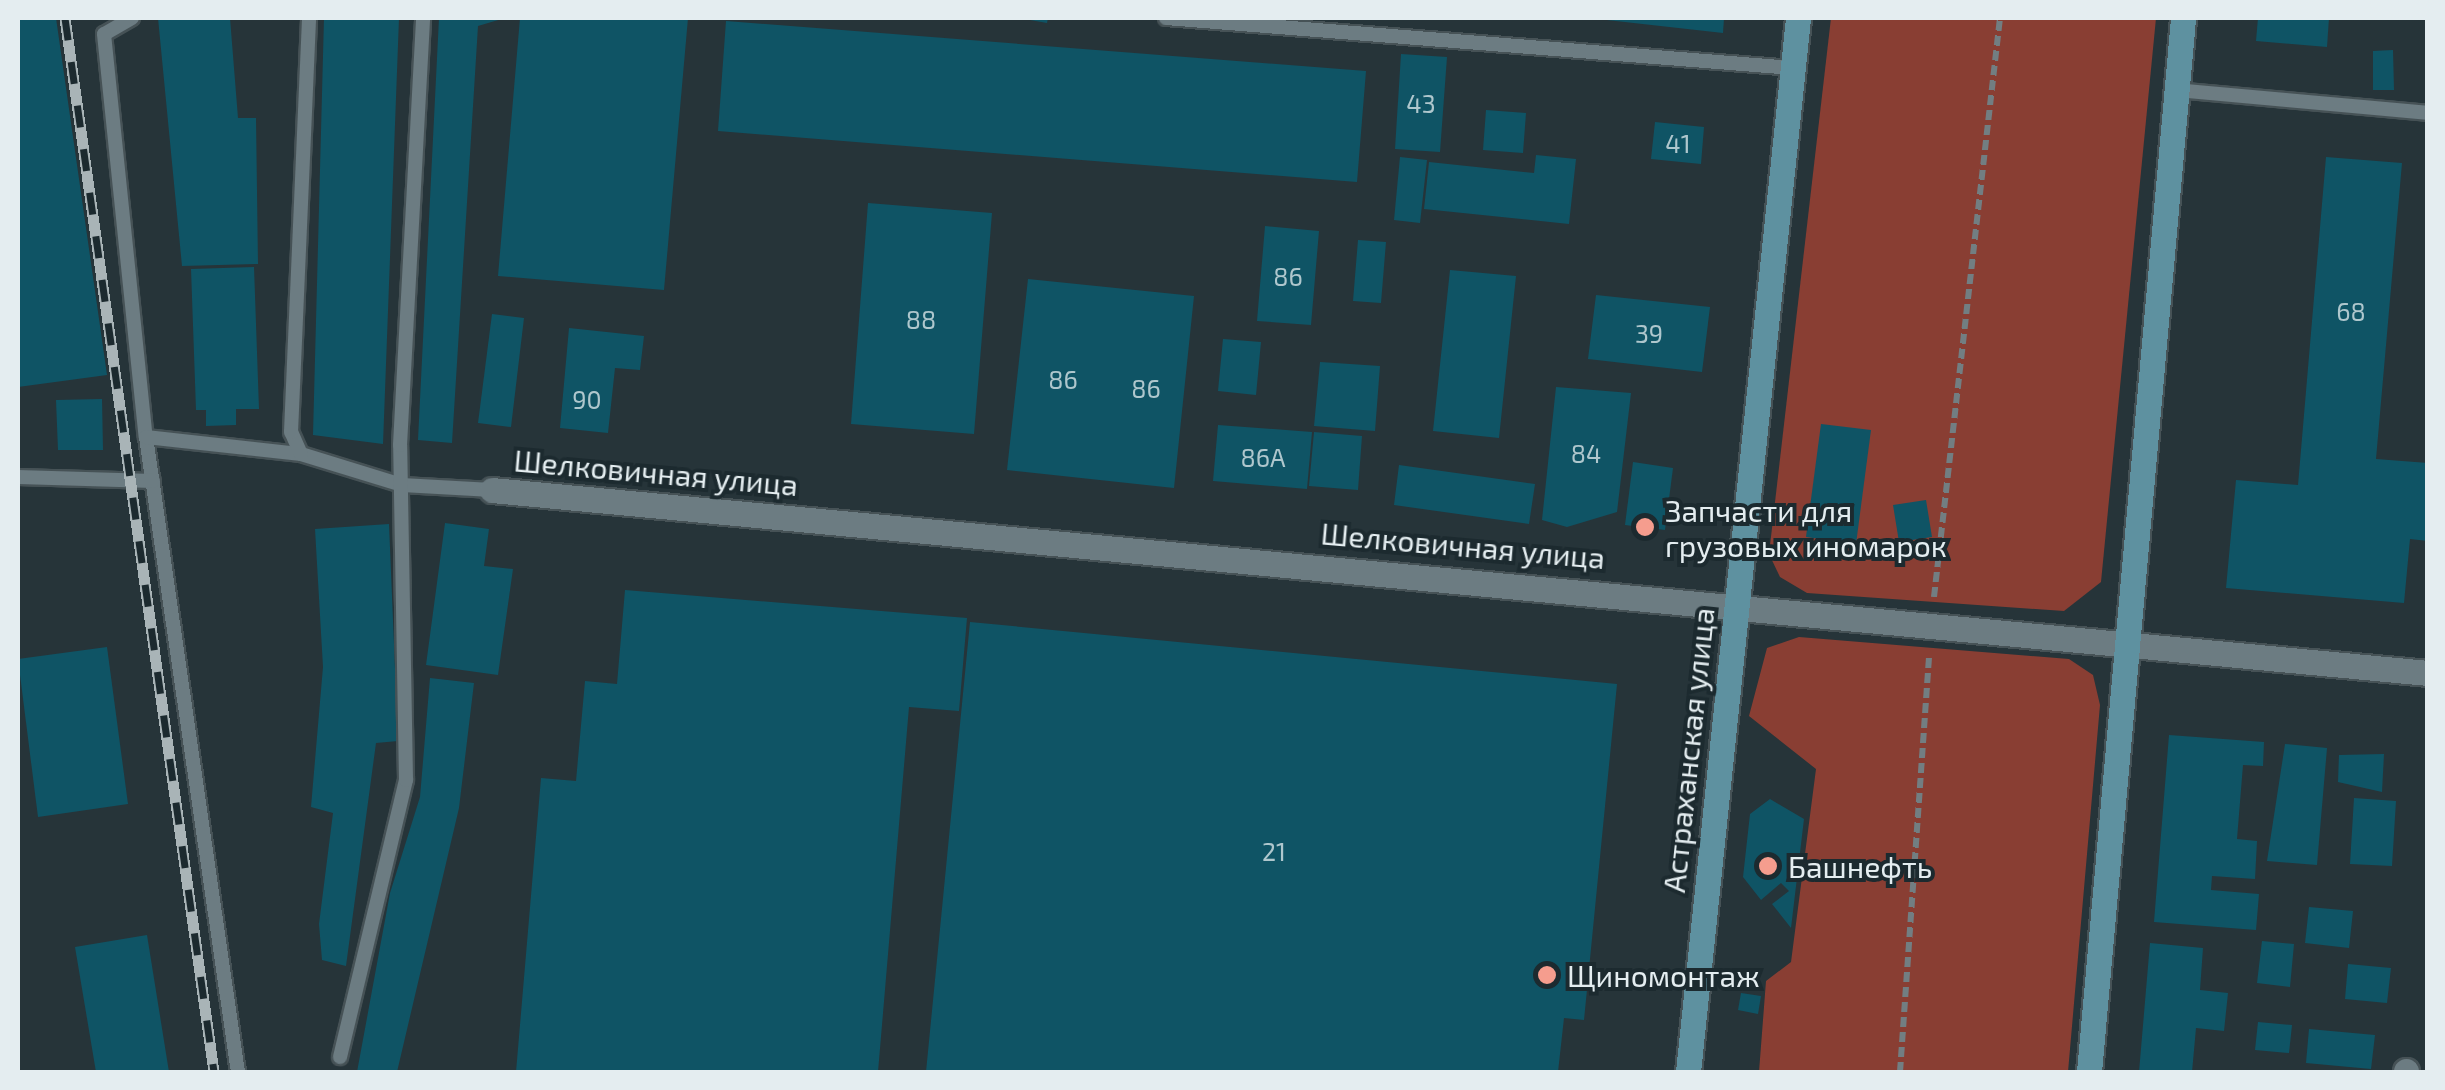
<!DOCTYPE html>
<html>
<head>
<meta charset="utf-8">
<style>
  body { margin:0 }
  #map { position:relative; width:2445px; height:1090px; overflow:hidden; background:#263439; font-family:"Exo 2",sans-serif }
  div>[style] { position:absolute }
  .green>* { inset:0; background:#893e33 }
  .building>* { inset:0; background:#0f5465 }
  .path>* { height:6px; margin-top:-3px; transform-origin:0; background:repeating-linear-gradient(90deg,#727e82 0 10px,transparent 0 15px) }
  .roads { filter:drop-shadow(2px 0 #465256) drop-shadow(-2px 0 #465256) drop-shadow(0 2px #465256) drop-shadow(0 -2px #465256) }
  .service>* { height:14px; margin:-7px; padding:0 7px; transform-origin:7px; border-radius:7px; background:#6c7c82 }
  .minor>* { height:25px; margin:-12.5px; padding:0 12.5px; transform-origin:12.5px; border-radius:12.5px; background:#6c7c82 }
  .secondary>* { height:25px; margin:-12.5px; padding:0 12.5px; transform-origin:12.5px; border-radius:12.5px; background:#5e91a0 }
  .rail>* { height:11px; margin-top:-5.5px; transform-origin:0; background:repeating-linear-gradient(90deg,#1c2a2f 0 22px,#a9b4b7 0 44px); box-sizing:border-box; border-block:2px solid #a9b4b7 }
  .dots>* { width:28px; height:28px; translate:-50% -50%; box-sizing:border-box; border:5px solid #1c2a2f; border-radius:50% }
  span { translate:-50% -50%; white-space:nowrap; text-align:center; line-height:1.15; -webkit-text-stroke:8px #1c2a2f; paint-order:stroke }
  .number-label { font-size:25px; color:#afc7cd }
  .number-label span { -webkit-text-stroke-width:0 }
  .street-label { font-size:30px; color:#e4edf0 }
  .poi-label { font-size:30px; color:#e4edf0 }
  .left { translate:0 -50%; text-align:left }
  .frame { position:absolute; inset:0; border:20px solid #e4edf0; pointer-events:none }
</style>
</head>
<body>
<div id="map">
  <div class="green">
    <div style="clip-path:polygon(1831px 18px,2156px 18px,2101px 582px,2064px 611px,1807px 593px,1780px 577px,1769px 554px)"></div>
    <div style="clip-path:polygon(1799px 637px,2069px 659px,2093px 675px,2100px 705px,2068px 1072px,1759px 1072px,1766px 981px,1791px 962px,1816px 769px,1749px 716px,1767px 648px)"></div>
  </div>
  <div class="building">
    <div style="clip-path:polygon(18px 18px,56px 18px,107px 375px,18px 387px)"></div>
    <div style="clip-path:polygon(158px 18px,230px 18px,238px 118px,256px 118px,258px 264px,182px 266px)"></div>
    <div style="clip-path:polygon(324px 18px,399px 18px,383px 444px,313px 435px)"></div>
    <div style="clip-path:polygon(439px 18px,505px 18px,478px 26px,452px 443px,418px 440px)"></div>
    <div style="clip-path:polygon(520px 18px,688px 18px,664px 290px,498px 276px)"></div>
    <div style="clip-path:polygon(1019px 18px,1048px 18px,1047px 23px)"></div>
    <div style="clip-path:polygon(1589px 18px,1724px 18px,1723px 33px)"></div>
    <div style="clip-path:polygon(2258px 18px,2329px 18px,2327px 47px,2256px 41px)"></div>
    <div style="clip-path:polygon(726px 21px,1366px 71px,1357px 182px,718px 131px)"></div>
    <div style="clip-path:polygon(2393px 50px,2394px 90px,2373px 90px,2373px 51px)"></div>
    <div style="clip-path:polygon(1401px 54px,1447px 57px,1440px 152px,1395px 149px)"></div>
    <div style="clip-path:polygon(1486px 110px,1526px 113px,1523px 153px,1483px 150px)"></div>
    <div style="clip-path:polygon(1655px 122px,1704px 127px,1701px 164px,1651px 159px)"></div>
    <div style="clip-path:polygon(1536px 155px,1576px 159px,1569px 224px,1424px 209px,1429px 162px,1534px 173px)"></div>
    <div style="clip-path:polygon(1400px 157px,1427px 160px,1420px 223px,1394px 220px)"></div>
    <div style="clip-path:polygon(2326px 157px,2402px 163px,2376px 459px,2428px 463px,2428px 541px,2410px 539px,2404px 603px,2226px 588px,2236px 480px,2298px 485px)"></div>
    <div style="clip-path:polygon(868px 203px,992px 213px,974px 434px,851px 424px)"></div>
    <div style="clip-path:polygon(1265px 226px,1319px 231px,1311px 325px,1257px 321px)"></div>
    <div style="clip-path:polygon(1358px 240px,1386px 242px,1381px 303px,1353px 301px)"></div>
    <div style="clip-path:polygon(254px 267px,259px 409px,236px 409px,236px 425px,206px 426px,206px 410px,196px 410px,191px 269px)"></div>
    <div style="clip-path:polygon(1450px 270px,1516px 276px,1499px 438px,1433px 431px)"></div>
    <div style="clip-path:polygon(1028px 279px,1194px 296px,1174px 488px,1007px 470px)"></div>
    <div style="clip-path:polygon(1596px 295px,1710px 307px,1702px 372px,1588px 359px)"></div>
    <div style="clip-path:polygon(492px 314px,524px 318px,511px 427px,478px 423px)"></div>
    <div style="clip-path:polygon(569px 328px,644px 336px,640px 370px,615px 368px,608px 433px,560px 428px)"></div>
    <div style="clip-path:polygon(1223px 339px,1261px 342px,1256px 395px,1218px 391px)"></div>
    <div style="clip-path:polygon(1320px 362px,1380px 366px,1375px 431px,1314px 426px)"></div>
    <div style="clip-path:polygon(1556px 387px,1631px 393px,1617px 512px,1567px 527px,1542px 520px)"></div>
    <div style="clip-path:polygon(102px 399px,103px 450px,58px 450px,56px 400px)"></div>
    <div style="clip-path:polygon(1821px 424px,1871px 430px,1856px 544px,1806px 537px)"></div>
    <div style="clip-path:polygon(1218px 425px,1312px 432px,1307px 489px,1213px 481px)"></div>
    <div style="clip-path:polygon(1314px 432px,1362px 436px,1358px 490px,1309px 486px)"></div>
    <div style="clip-path:polygon(1633px 462px,1673px 468px,1665px 530px,1625px 525px)"></div>
    <div style="clip-path:polygon(1399px 465px,1535px 484px,1529px 524px,1394px 505px)"></div>
    <div style="clip-path:polygon(1926px 500px,1932px 537px,1899px 542px,1893px 505px)"></div>
    <div style="clip-path:polygon(445px 523px,489px 529px,484px 566px,513px 569px,498px 675px,426px 665px)"></div>
    <div style="clip-path:polygon(389px 524px,398px 741px,376px 743px,346px 966px,322px 960px,319px 924px,333px 813px,311px 807px,323px 667px,315px 529px)"></div>
    <div style="clip-path:polygon(625px 590px,967px 618px,959px 711px,909px 707px,878px 1072px,516px 1072px,541px 778px,576px 781px,585px 681px,617px 684px)"></div>
    <div style="clip-path:polygon(970px 622px,1617px 684px,1584px 1020px,1564px 1018px,1558px 1072px,926px 1072px)"></div>
    <div style="clip-path:polygon(107px 647px,128px 804px,38px 817px,18px 659px)"></div>
    <div style="clip-path:polygon(430px 678px,474px 683px,459px 808px,397px 1072px,357px 1072px,390px 893px,420px 797px)"></div>
    <div style="clip-path:polygon(2169px 735px,2264px 742px,2263px 766px,2243px 765px,2237px 839px,2257px 841px,2255px 879px,2212px 876px,2211px 890px,2259px 894px,2256px 930px,2154px 922px)"></div>
    <div style="clip-path:polygon(2285px 744px,2327px 748px,2317px 865px,2267px 861px)"></div>
    <div style="clip-path:polygon(2384px 754px,2382px 792px,2338px 782px,2339px 755px)"></div>
    <div style="clip-path:polygon(2354px 798px,2396px 801px,2392px 866px,2350px 864px)"></div>
    <div style="clip-path:polygon(1770px 799px,1804px 819px,1791px 928px,1772px 904px,1789px 891px,1781px 883px,1761px 900px,1743px 877px,1750px 814px)"></div>
    <div style="clip-path:polygon(2309px 907px,2353px 911px,2349px 948px,2305px 943px)"></div>
    <div style="clip-path:polygon(147px 935px,169px 1072px,96px 1072px,75px 947px)"></div>
    <div style="clip-path:polygon(2262px 941px,2294px 944px,2290px 987px,2257px 983px)"></div>
    <div style="clip-path:polygon(2150px 943px,2203px 948px,2200px 990px,2228px 993px,2224px 1031px,2196px 1028px,2192px 1072px,2139px 1072px)"></div>
    <div style="clip-path:polygon(2348px 964px,2391px 968px,2387px 1003px,2345px 999px)"></div>
    <div style="clip-path:polygon(1741px 993px,1761px 996px,1758px 1014px,1738px 1010px)"></div>
    <div style="clip-path:polygon(2258px 1022px,2292px 1025px,2289px 1053px,2255px 1050px)"></div>
    <div style="clip-path:polygon(2309px 1029px,2375px 1035px,2371px 1069px,2306px 1063px)"></div>
  </div>
  <div class="path">
    <div style="left:1934px;top:597px;width:583px;rotate:-83.5deg"></div>
    <div style="left:1900px;top:1072px;width:418px;rotate:-86deg"></div>
  </div>
  <div class="roads">
    <div class="service">
      <div style="left:132px;top:18px;width:32px;rotate:150deg"></div>
      <div style="left:104px;top:34px;width:405px;rotate:84.1deg"></div>
      <div style="left:146px;top:437px;width:642px;rotate:81.76deg"></div>
      <div style="left:1166px;top:18px;width:629px;rotate:4.56deg"></div>
      <div style="left:2176px;top:90px;width:253px;rotate:5.2deg"></div>
      <div style="left:146px;top:437px;width:156px;rotate:6.3deg"></div>
      <div style="left:301px;top:454px;width:106px;rotate:17.1deg"></div>
      <div style="left:402px;top:485px;width:90px;rotate:3.2deg"></div>
      <div style="left:301px;top:454px;width:24px;rotate:-114deg"></div>
      <div style="left:291px;top:432px;width:414px;rotate:-87.5deg"></div>
      <div style="left:18px;top:477px;width:135px;rotate:1.7deg"></div>
      <div style="left:340px;top:1057px;width:285px;rotate:-76.6deg"></div>
      <div style="left:406px;top:780px;width:335px;rotate:-91deg"></div>
      <div style="left:400px;top:445px;width:428px;rotate:-86.9deg"></div>
    </div>
    <div class="minor">
      <div style="left:492px;top:490px;width:1945px;rotate:5.4deg"></div>
      <div style="left:2406px;top:1072px;width:1px;rotate:-90deg"></div>
    </div>
    <div class="secondary">
      <div style="left:1688px;top:1072px;width:1060px;rotate:-84.04deg"></div>
      <div style="left:2089px;top:1072px;width:1058px;rotate:-84.9deg"></div>
    </div>
  </div>
  <div class="rail">
    <div style="left:65px;top:18px;width:1064px;rotate:81.95deg"></div>
  </div>
  <div class="dots">
    <div style="left:1645px;top:527px;background:#f59d8e"></div>
    <div style="left:1768px;top:866px;background:#f59d8e"></div>
    <div style="left:1547px;top:975px;background:#f59d8e"></div>
  </div>
  <div class="number-label">
    <span style="left:1421px;top:103px">43</span>
    <span style="left:1678px;top:143px">41</span>
    <span style="left:1288px;top:276px">86</span>
    <span style="left:2351px;top:311px">68</span>
    <span style="left:921px;top:319px">88</span>
    <span style="left:1649px;top:333px">39</span>
    <span style="left:1063px;top:379px">86</span>
    <span style="left:1146px;top:388px">86</span>
    <span style="left:587px;top:399px">90</span>
    <span style="left:1586px;top:453px">84</span>
    <span style="left:1263px;top:457px">86А</span>
    <span style="left:1274px;top:851px">21</span>
  </div>
  <div class="street-label">
    <span style="left:656px;top:472px;rotate:5deg">Шелковичная улица</span>
    <span style="left:1463px;top:545px;rotate:5deg">Шелковичная улица</span>
    <span style="left:1688px;top:750px;rotate:-84deg">Астраханская улица</span>
  </div>
  <div class="poi-label">
    <span class="left" style="left:1665px;top:527px">Запчасти для<br>грузовых иномарок</span>
    <span class="left" style="left:1788px;top:866px">Башнефть</span>
    <span class="left" style="left:1567px;top:975px">Щиномонтаж</span>
  </div>
  <div class="frame"></div>
</div>
</body>
</html>
